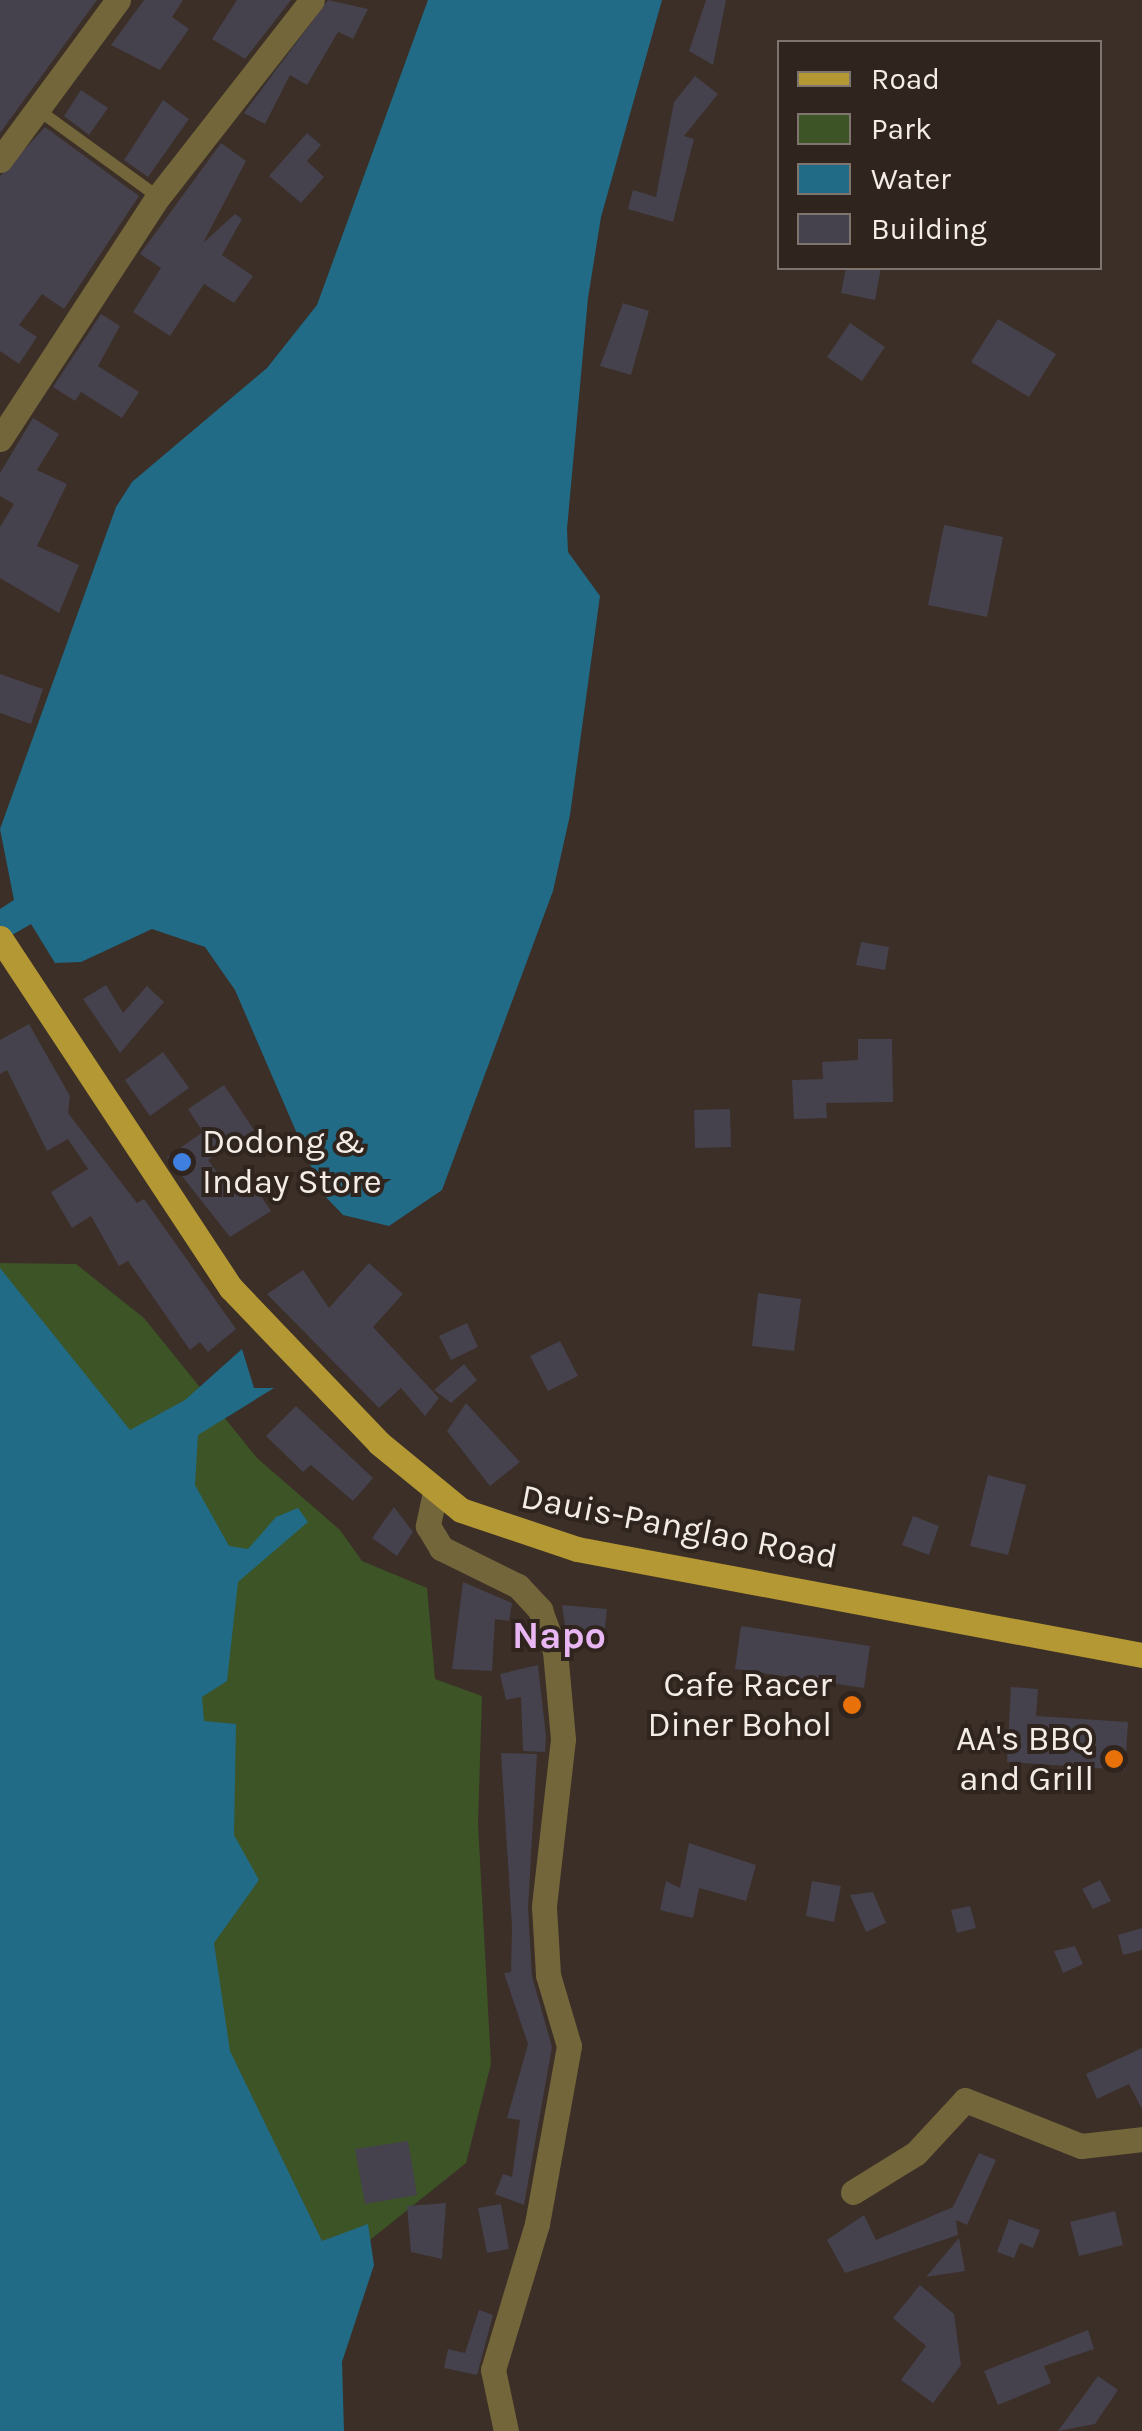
<!DOCTYPE html>
<html>
<head>
<meta charset="utf-8">
<style>
  body { margin:0 }
  #map { position:relative; width:1142px; height:2431px; overflow:hidden; background:#3b2f27; font-family:Karla,sans-serif }
  div>[style] { position:absolute }
  .green>* { inset:0; background:#3c5426 }
  .water>* { inset:0; background:#216b86 }
  .building>* { inset:0; background:#45414d }
  .service>* { height:12px; margin:-6px; padding:0 6px; transform-origin:6px; border-radius:6px; background:#73663a }
  .minor>* { height:25px; margin:-12.5px; padding:0 12.5px; transform-origin:12.5px; border-radius:12.5px; background:#73663a }
  .primary>* { height:25px; margin:-12.5px; padding:0 12.5px; transform-origin:12.5px; border-radius:12.5px; background:#b49834 }
  .dots>* { width:28px; height:28px; translate:-50% -50%; box-sizing:border-box; border:5px solid #30251e; border-radius:50% }
  span { translate:-50% -50%; white-space:nowrap; text-align:center; line-height:1.15; -webkit-text-stroke:8px #30251e; paint-order:stroke }
  .poi-label { font-size:35px; color:#f4ece7 }
  .left { translate:0 -50%; text-align:left }
  .right { translate:-100% -50%; text-align:right }
  .street-label { font-size:35px; color:#f4ece7 }
  .neighbourhood-label { font-size:38px; color:#e8b6f3; font-weight:700 }
  .legend { position:absolute; left:777px; top:40px; width:325px; height:230px; box-sizing:border-box; background:#30251e; border:2px solid #7e756e; margin:0; padding:12px 18px; list-style:none; font-size:30px; color:#f4ece7 }
  .legend li { display:flex; align-items:center; gap:20px; height:50px }
  .legend b { width:50px; border:2px solid #7e756e }
</style>
</head>
<body>
<div id="map">
  <div class="green">
    <div style="clip-path:polygon(0 1263px,76px 1264px,144px 1318px,257px 1458px,340px 1530px,362px 1561px,427px 1588px,435px 1679px,482px 1696px,478px 1823px,491px 2064px,466px 2163px,355px 2252px,296px 2241px,262px 2201px,0 1295px)"></div>
  </div>
  <div class="water">
    <div style="clip-path:polygon(428px 0,662px 0,601px 217px,588px 298px,567px 529px,568px 552px,600px 596px,570px 815px,553px 891px,442px 1190px,389px 1226px,343px 1215px,323px 1194px,235px 990px,205px 947px,152px 929px,81px 962px,55px 963px,31px 924px,0 942px,0 909px,14px 900px,0 829px,116px 507px,132px 482px,267px 368px,317px 305px)"></div>
    <div style="clip-path:polygon(0 1268px,130px 1430px,185px 1400px,242px 1349px,254px 1388px,274px 1388px,198px 1435px,195px 1485px,229px 1546px,248px 1549px,276px 1517px,298px 1508px,308px 1522px,238px 1582px,227px 1681px,202px 1697px,204px 1721px,236px 1724px,234px 1835px,259px 1880px,214px 1943px,230px 2051px,322px 2241px,368px 2224px,374px 2265px,342px 2362px,344px 2431px,0 2431px)"></div>
  </div>
  <div class="building">
    <div style="clip-path:polygon(0 0,97px 0,0 133px)"></div>
    <div style="clip-path:polygon(144px 0,183px 0,172px 17px,189px 29px,160px 70px,111px 45px)"></div>
    <div style="clip-path:polygon(237px 0,291px 0,245px 59px,212px 39px)"></div>
    <div style="clip-path:polygon(328px 0,368px 9px,353px 39px,338px 32px,307px 85px,290px 75px,265px 124px,244px 113px)"></div>
    <div style="clip-path:polygon(706px 0,726px 0,713px 65px,689px 51px)"></div>
    <div style="clip-path:polygon(695px 76px,718px 94px,684px 136px,694px 139px,673px 222px,628px 209px,633px 190px,656px 197px,674px 102px)"></div>
    <div style="clip-path:polygon(81px 90px,108px 108px,89px 135px,64px 116px)"></div>
    <div style="clip-path:polygon(163px 100px,189px 119px,148px 177px,124px 160px)"></div>
    <div style="clip-path:polygon(45px 127px,139px 196px,64px 309px,42px 294px,19px 325px,37px 337px,19px 364px,0 351px,0 176px)"></div>
    <div style="clip-path:polygon(307px 133px,321px 145px,307px 161px,324px 177px,301px 203px,269px 176px)"></div>
    <div style="clip-path:polygon(221px 143px,246px 161px,203px 243px,235px 214px,242px 219px,222px 255px,253px 276px,234px 303px,204px 284px,170px 336px,133px 312px,161px 268px,140px 254px)"></div>
    <div style="clip-path:polygon(846px 268px,881px 268px,875px 300px,841px 293px)"></div>
    <div style="clip-path:polygon(623px 303px,649px 311px,631px 375px,600px 366px)"></div>
    <div style="clip-path:polygon(101px 314px,120px 326px,98px 366px,139px 392px,122px 418px,81px 392px,75px 401px,53px 387px)"></div>
    <div style="clip-path:polygon(998px 319px,1056px 354px,1029px 397px,971px 362px)"></div>
    <div style="clip-path:polygon(850px 323px,885px 347px,862px 381px,827px 357px)"></div>
    <div style="clip-path:polygon(33px 418px,59px 434px,37px 470px,67px 484px,37px 546px,79px 565px,59px 613px,0 578px,0 527px,14px 504px,0 496px,0 473px)"></div>
    <div style="clip-path:polygon(944px 525px,1003px 537px,987px 617px,928px 605px)"></div>
    <div style="clip-path:polygon(0 674px,43px 689px,31px 724px,0 713px)"></div>
    <div style="clip-path:polygon(861px 942px,889px 947px,885px 970px,856px 965px)"></div>
    <div style="clip-path:polygon(106px 985px,123px 1013px,147px 986px,164px 1002px,120px 1053px,83px 999px)"></div>
    <div style="clip-path:polygon(29px 1024px,70px 1096px,68px 1113px,137px 1203px,144px 1199px,236px 1329px,208px 1352px,200px 1342px,190px 1350px,128px 1261px,119px 1266px,91px 1216px,72px 1228px,51px 1192px,88px 1169px,68px 1139px,47px 1151px,7px 1070px,0 1074px,0 1040px)"></div>
    <div style="clip-path:polygon(858px 1039px,892px 1039px,893px 1102px,826px 1103px,827px 1118px,794px 1119px,792px 1080px,823px 1079px,822px 1062px,858px 1060px)"></div>
    <div style="clip-path:polygon(163px 1052px,189px 1088px,150px 1116px,125px 1080px)"></div>
    <div style="clip-path:polygon(224px 1085px,254px 1130px,208px 1160px,232px 1193px,251px 1181px,271px 1211px,230px 1237px,167px 1157px,203px 1132px,188px 1109px)"></div>
    <div style="clip-path:polygon(730px 1109px,731px 1147px,695px 1148px,694px 1110px)"></div>
    <div style="clip-path:polygon(369px 1263px,403px 1294px,373px 1327px,439px 1398px,425px 1416px,401px 1388px,379px 1408px,267px 1294px,303px 1270px,329px 1308px)"></div>
    <div style="clip-path:polygon(758px 1293px,801px 1299px,794px 1351px,752px 1346px)"></div>
    <div style="clip-path:polygon(467px 1323px,478px 1347px,451px 1360px,439px 1336px)"></div>
    <div style="clip-path:polygon(560px 1341px,578px 1376px,548px 1391px,530px 1356px)"></div>
    <div style="clip-path:polygon(464px 1364px,477px 1380px,451px 1403px,434px 1390px)"></div>
    <div style="clip-path:polygon(466px 1403px,520px 1462px,490px 1486px,447px 1431px)"></div>
    <div style="clip-path:polygon(296px 1406px,373px 1478px,353px 1501px,311px 1465px,303px 1472px,266px 1436px)"></div>
    <div style="clip-path:polygon(988px 1475px,1026px 1485px,1008px 1555px,970px 1546px)"></div>
    <div style="clip-path:polygon(394px 1507px,413px 1532px,397px 1556px,372px 1538px)"></div>
    <div style="clip-path:polygon(913px 1516px,939px 1526px,929px 1555px,902px 1545px)"></div>
    <div style="clip-path:polygon(463px 1582px,512px 1603px,509px 1621px,495px 1619px,492px 1671px,452px 1669px)"></div>
    <div style="clip-path:polygon(562px 1605px,607px 1609px,603px 1649px,565px 1625px)"></div>
    <div style="clip-path:polygon(741px 1626px,870px 1646px,864px 1688px,735px 1669px)"></div>
    <div style="clip-path:polygon(538px 1665px,546px 1736px,545px 1752px,523px 1751px,521px 1697px,506px 1700px,500px 1674px)"></div>
    <div style="clip-path:polygon(1011px 1687px,1038px 1689px,1036px 1716px,1128px 1722px,1125px 1770px,1007px 1762px)"></div>
    <div style="clip-path:polygon(501px 1753px,537px 1754px,528px 1908px,532px 1976px,552px 2047px,524px 2205px,495px 2194px,503px 2174px,512px 2177px,520px 2120px,507px 2118px,528px 2044px,504px 1973px,511px 1972px,512px 1927px)"></div>
    <div style="clip-path:polygon(689px 1843px,756px 1865px,746px 1901px,699px 1888px,693px 1918px,660px 1910px,666px 1881px,680px 1888px)"></div>
    <div style="clip-path:polygon(1100px 1880px,1111px 1901px,1093px 1909px,1082px 1889px)"></div>
    <div style="clip-path:polygon(812px 1881px,841px 1886px,834px 1922px,806px 1916px)"></div>
    <div style="clip-path:polygon(873px 1892px,886px 1923px,866px 1932px,850px 1895px)"></div>
    <div style="clip-path:polygon(970px 1906px,976px 1928px,957px 1933px,951px 1910px)"></div>
    <div style="clip-path:polygon(1142px 1928px,1142px 1950px,1123px 1955px,1118px 1935px)"></div>
    <div style="clip-path:polygon(1075px 1946px,1083px 1964px,1063px 1973px,1054px 1951px)"></div>
    <div style="clip-path:polygon(1142px 2048px,1142px 2109px,1129px 2084px,1097px 2099px,1086px 2074px)"></div>
    <div style="clip-path:polygon(408px 2141px,417px 2195px,365px 2204px,355px 2149px)"></div>
    <div style="clip-path:polygon(979px 2153px,996px 2160px,967px 2225px,956px 2220px,958px 2235px,845px 2273px,827px 2240px,864px 2215px,876px 2240px,953px 2207px)"></div>
    <div style="clip-path:polygon(446px 2203px,442px 2259px,411px 2252px,407px 2206px)"></div>
    <div style="clip-path:polygon(501px 2204px,509px 2249px,487px 2253px,478px 2208px)"></div>
    <div style="clip-path:polygon(1115px 2211px,1123px 2245px,1079px 2256px,1070px 2222px)"></div>
    <div style="clip-path:polygon(1009px 2219px,1040px 2230px,1033px 2248px,1020px 2243px,1014px 2258px,997px 2252px)"></div>
    <div style="clip-path:polygon(959px 2238px,965px 2271px,926px 2277px)"></div>
    <div style="clip-path:polygon(920px 2285px,954px 2314px,961px 2365px,933px 2403px,901px 2380px,926px 2346px,893px 2318px)"></div>
    <div style="clip-path:polygon(479px 2310px,493px 2315px,477px 2375px,444px 2368px,448px 2349px,465px 2353px)"></div>
    <div style="clip-path:polygon(1088px 2330px,1094px 2349px,1044px 2366px,1051px 2383px,998px 2405px,984px 2371px)"></div>
    <div style="clip-path:polygon(1098px 2376px,1118px 2390px,1095px 2424px,1058px 2431px)"></div>
  </div>
  <div class="service">
    <div style="left:37px;top:109px;width:150px;rotate:36deg"></div>
  </div>
  <div class="minor">
    <div style="left:0;top:160px;width:199px;rotate:-53.6deg"></div>
    <div style="left:0;top:439px;width:289px;rotate:-56.9deg"></div>
    <div style="left:158px;top:197px;width:250px;rotate:-52deg"></div>
    <div style="left:435px;top:1492px;width:35px;rotate:102deg"></div>
    <div style="left:428px;top:1526px;width:26px;rotate:59deg"></div>
    <div style="left:441px;top:1548px;width:86px;rotate:26.3deg"></div>
    <div style="left:518px;top:1586px;width:33px;rotate:47deg"></div>
    <div style="left:540px;top:1610px;width:44px;rotate:69.9deg"></div>
    <div style="left:555px;top:1651px;width:88px;rotate:84.8deg"></div>
    <div style="left:563px;top:1739px;width:169px;rotate:96.5deg"></div>
    <div style="left:544px;top:1907px;width:68px;rotate:86.6deg"></div>
    <div style="left:548px;top:1975px;width:74px;rotate:73.5deg"></div>
    <div style="left:569px;top:2046px;width:181px;rotate:100.2deg"></div>
    <div style="left:537px;top:2224px;width:152px;rotate:106.8deg"></div>
    <div style="left:493px;top:2370px;width:62px;rotate:78deg"></div>
    <div style="left:853px;top:2192px;width:74px;rotate:-31.8deg"></div>
    <div style="left:916px;top:2153px;width:72px;rotate:-47.2deg"></div>
    <div style="left:965px;top:2100px;width:125px;rotate:21.6deg"></div>
    <div style="left:1081px;top:2146px;width:61px;rotate:-6.5deg"></div>
  </div>
  <div class="primary">
    <div style="left:0;top:938px;width:419px;rotate:56.6deg"></div>
    <div style="left:231px;top:1288px;width:214px;rotate:46.3deg"></div>
    <div style="left:379px;top:1443px;width:106px;rotate:39.3deg"></div>
    <div style="left:461px;top:1510px;width:122px;rotate:18.6deg"></div>
    <div style="left:577px;top:1549px;width:575px;rotate:10.63deg"></div>
  </div>
  <div class="dots">
    <div style="left:182px;top:1162px;background:#3f7fe0"></div>
    <div style="left:852px;top:1705px;background:#e8710a"></div>
    <div style="left:1114px;top:1759px;background:#e8710a"></div>
  </div>
  <div class="poi-label">
    <span class="left" style="left:202px;top:1162px">Dodong &amp;<br>Inday Store</span>
    <span class="right" style="left:832px;top:1705px">Cafe Racer<br>Diner Bohol</span>
    <span class="right" style="left:1094px;top:1759px">AA's BBQ<br>and Grill</span>
  </div>
  <div class="street-label">
    <span style="left:679px;top:1527px;rotate:11deg">Dauis-Panglao Road</span>
  </div>
  <div class="neighbourhood-label">
    <span style="left:559px;top:1636px">Napo</span>
  </div>
  <ul class="legend">
  <li><b style="height:12px;background:#b49834"></b>Road</li>
  <li><b style="height:28px;background:#3c5426"></b>Park</li>
  <li><b style="height:28px;background:#216b86"></b>Water</li>
  <li><b style="height:28px;background:#45414d"></b>Building</li>
  </ul>
</div>
</body>
</html>
